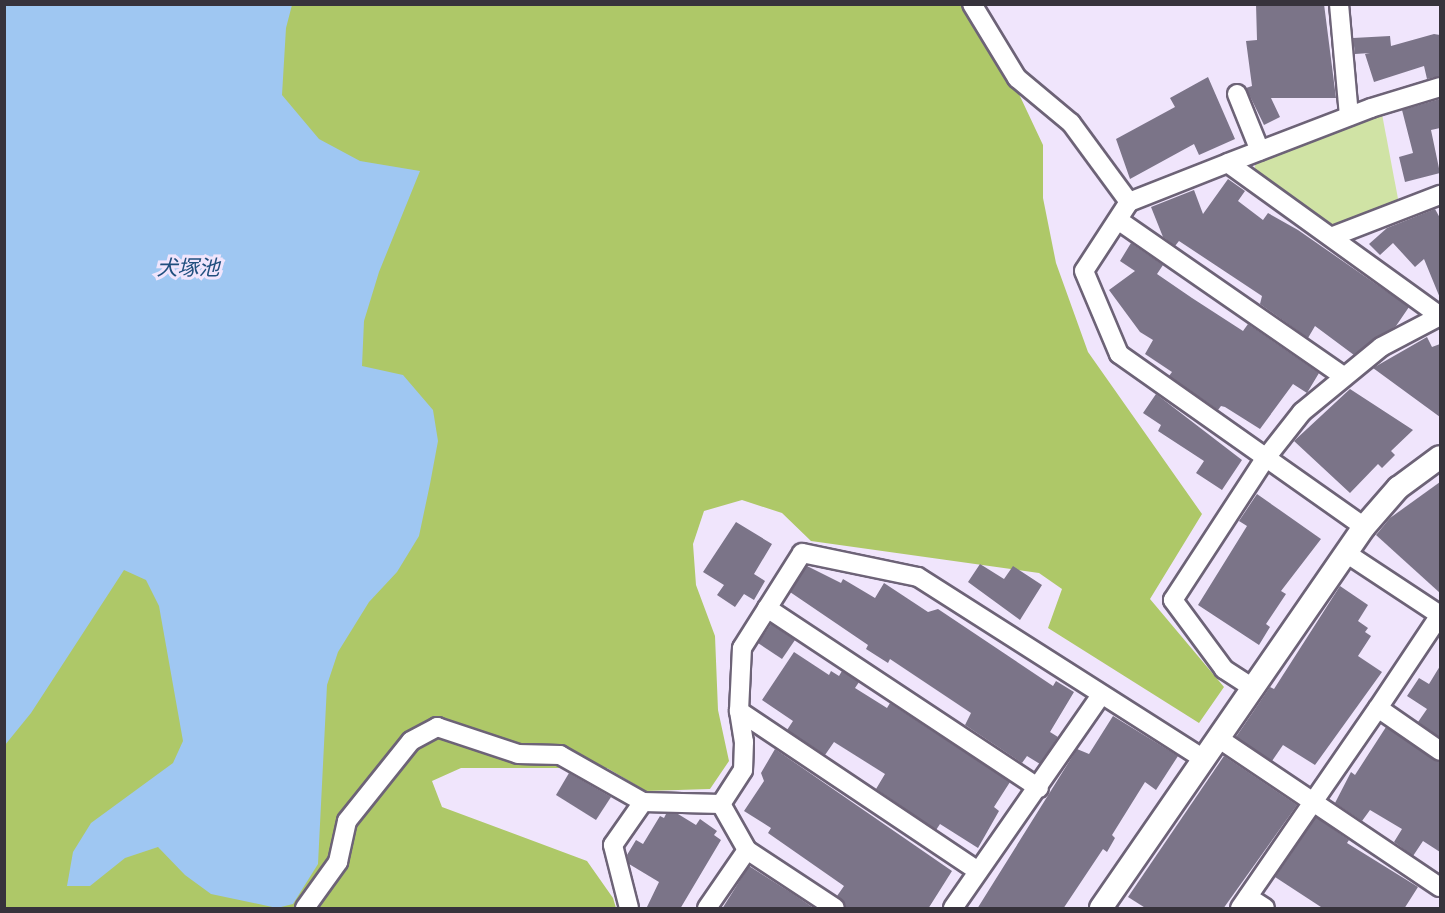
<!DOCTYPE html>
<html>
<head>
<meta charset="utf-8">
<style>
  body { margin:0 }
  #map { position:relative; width:1445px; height:913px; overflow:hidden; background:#f0e5fc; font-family:Arial,"Noto Sans JP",sans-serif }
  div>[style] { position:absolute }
  .green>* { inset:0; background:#d0e3a5 }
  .forest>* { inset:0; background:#aec868 }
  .water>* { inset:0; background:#9fc7f2 }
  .building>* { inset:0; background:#7b7488 }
  .roads { filter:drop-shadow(2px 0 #6d6377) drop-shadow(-2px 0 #6d6377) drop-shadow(0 2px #6d6377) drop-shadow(0 -2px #6d6377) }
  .minor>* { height:18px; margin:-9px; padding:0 9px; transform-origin:9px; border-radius:9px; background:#fff }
  .tertiary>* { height:22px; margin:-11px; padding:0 11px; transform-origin:11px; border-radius:11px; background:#fff }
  span { translate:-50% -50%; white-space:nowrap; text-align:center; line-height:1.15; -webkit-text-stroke:6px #f0e5fc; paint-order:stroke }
  .water-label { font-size:21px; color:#204f7e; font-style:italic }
  .frame { position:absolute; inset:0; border:6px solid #37333c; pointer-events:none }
</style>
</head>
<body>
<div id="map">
  <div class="green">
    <div style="clip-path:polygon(1382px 114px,1399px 204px,1340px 229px,1329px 228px,1254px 171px,1256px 161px)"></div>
  </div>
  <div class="forest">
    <div style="clip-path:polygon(255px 5px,977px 5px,1043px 145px,1043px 198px,1056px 263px,1088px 352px,1202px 514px,1150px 599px,1224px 687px,1199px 723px,1048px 628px,1062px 589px,1039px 573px,811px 541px,782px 513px,742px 500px,704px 511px,693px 544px,696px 585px,715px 636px,718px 710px,729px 761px,710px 789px,646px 791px,607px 768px,461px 768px,432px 781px,442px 807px,587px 861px,613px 898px,616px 908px,5px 908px,4px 265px,238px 118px)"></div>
  </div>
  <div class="water">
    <div style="clip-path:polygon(5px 4px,292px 5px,286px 28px,282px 95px,319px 139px,360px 161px,420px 171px,379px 272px,364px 321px,362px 366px,403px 375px,433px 410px,438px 441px,430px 484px,419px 536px,397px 572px,369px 602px,338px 652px,327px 685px,318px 864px,293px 904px,277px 908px,211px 894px,185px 875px,158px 847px,125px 858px,90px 886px,67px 886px,73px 852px,91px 823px,173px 763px,183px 741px,159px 606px,146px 580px,124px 570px,31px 713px,5px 745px)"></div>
  </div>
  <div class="building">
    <div style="clip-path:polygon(1256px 4px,1324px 4px,1336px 98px,1271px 98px,1280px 117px,1264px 125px,1246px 88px,1252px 86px,1246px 41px,1257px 40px)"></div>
    <div style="clip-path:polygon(1434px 34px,1440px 35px,1440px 76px,1427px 79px,1424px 66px,1374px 82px,1365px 54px,1370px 53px,1355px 54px,1353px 38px,1390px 36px,1391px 46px)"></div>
    <div style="clip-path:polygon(1208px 77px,1235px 139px,1199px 155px,1194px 144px,1130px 179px,1116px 139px,1175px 107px,1170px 98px)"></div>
    <div style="clip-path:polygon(1440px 99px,1440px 128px,1431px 130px,1440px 173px,1405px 182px,1399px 157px,1413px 153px,1402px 110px)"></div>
    <div style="clip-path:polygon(1228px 179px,1245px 191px,1238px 201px,1263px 220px,1268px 213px,1298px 230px,1409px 307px,1396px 326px,1354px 355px,1315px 326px,1308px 338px,1260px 304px,1262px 296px,1179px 241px,1175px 246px,1163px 237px,1151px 207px,1194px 190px,1203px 214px)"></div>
    <div style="clip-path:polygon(1435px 209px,1440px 218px,1440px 298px,1424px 259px,1415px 267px,1393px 243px,1380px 255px,1369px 244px,1387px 228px)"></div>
    <div style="clip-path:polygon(1131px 243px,1163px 265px,1157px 274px,1192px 298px,1243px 331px,1248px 324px,1319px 373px,1307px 393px,1293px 384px,1260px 429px,1225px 407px,1221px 406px,1218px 410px,1169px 376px,1172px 372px,1145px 354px,1153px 340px,1140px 332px,1109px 290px,1135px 271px,1120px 261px)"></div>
    <div style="clip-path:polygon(1427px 337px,1432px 347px,1440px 344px,1440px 417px,1373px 368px)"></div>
    <div style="clip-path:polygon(1350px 389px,1413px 430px,1391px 451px,1395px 455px,1382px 468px,1378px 464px,1350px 493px,1294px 441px)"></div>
    <div style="clip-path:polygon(1156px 394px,1242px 460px,1222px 490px,1196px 473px,1204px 461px,1158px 431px,1161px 425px,1143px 413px)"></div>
    <div style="clip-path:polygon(1440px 482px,1440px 593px,1376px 535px,1390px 518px)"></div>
    <div style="clip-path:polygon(1257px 494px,1321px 539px,1281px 591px,1286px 594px,1266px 624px,1270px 627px,1259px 645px,1198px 605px,1247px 526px,1239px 521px)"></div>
    <div style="clip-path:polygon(736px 522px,772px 544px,754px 574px,765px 581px,754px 600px,744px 594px,735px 607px,717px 595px,724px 585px,703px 572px)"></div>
    <div style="clip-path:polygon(980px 564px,1004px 579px,1013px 566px,1042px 585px,1020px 620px,968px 582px)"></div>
    <div style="clip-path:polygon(807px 566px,841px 583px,843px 579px,875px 598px,884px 583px,928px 612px,938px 609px,1053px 686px,1056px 681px,1074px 692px,1050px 732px,1058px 737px,1040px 764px,1027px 756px,1022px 763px,965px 725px,971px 713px,890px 659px,888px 663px,866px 649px,868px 645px,790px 592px)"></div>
    <div style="clip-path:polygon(1340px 586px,1368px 605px,1358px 621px,1368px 628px,1365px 632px,1371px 636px,1358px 656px,1382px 672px,1315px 765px,1283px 745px,1272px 761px,1236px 737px,1270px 687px,1274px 689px)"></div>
    <div style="clip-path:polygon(771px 624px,795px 640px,782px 659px,758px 643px)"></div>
    <div style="clip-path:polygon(794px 652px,829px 675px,831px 671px,839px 676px,842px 671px,859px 682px,855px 688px,887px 708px,890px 703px,1010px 782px,994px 807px,999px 811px,978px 848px,940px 824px,936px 830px,876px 789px,885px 774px,834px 742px,825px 755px,787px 730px,793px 721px,762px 700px)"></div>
    <div style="clip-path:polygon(1440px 666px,1440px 738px,1418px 722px,1427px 709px,1407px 696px,1419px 678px,1429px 684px)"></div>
    <div style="clip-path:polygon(1113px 716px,1178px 756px,1156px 790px,1145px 782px,1112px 835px,1115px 838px,1107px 852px,1103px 849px,1063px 909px,977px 909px,1077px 749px,1089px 754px)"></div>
    <div style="clip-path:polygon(1386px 727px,1440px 762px,1440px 852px,1423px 841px,1413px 856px,1394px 842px,1402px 829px,1370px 810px,1362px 821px,1335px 803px,1351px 772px,1355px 775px)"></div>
    <div style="clip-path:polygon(775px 749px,952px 871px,928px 909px,846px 909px,837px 896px,844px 886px,768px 833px,771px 828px,744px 811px,764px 781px,761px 773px)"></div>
    <div style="clip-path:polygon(1224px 756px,1297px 805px,1223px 909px,1147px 909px,1128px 897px)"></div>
    <div style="clip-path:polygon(569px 773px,611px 797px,596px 820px,556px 795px)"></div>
    <div style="clip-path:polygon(666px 814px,678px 814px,696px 825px,700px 819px,717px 831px,714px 835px,721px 840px,680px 909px,646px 909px,659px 882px,629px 864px,627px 855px,636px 840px,643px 844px,660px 816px,664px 818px)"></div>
    <div style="clip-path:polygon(1316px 817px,1349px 840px,1347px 843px,1418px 887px,1404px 909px,1324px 909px,1275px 877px)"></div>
    <div style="clip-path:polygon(749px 866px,793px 894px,815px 909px,722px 909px)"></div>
  </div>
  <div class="roads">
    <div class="minor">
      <div style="left:972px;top:4px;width:87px;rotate:58.7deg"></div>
      <div style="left:1017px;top:78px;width:70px;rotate:39.8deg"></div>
      <div style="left:1071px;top:123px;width:98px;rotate:53.7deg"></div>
      <div style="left:1339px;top:4px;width:112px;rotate:84.9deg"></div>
      <div style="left:1237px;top:94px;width:61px;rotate:68deg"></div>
      <div style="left:1228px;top:163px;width:106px;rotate:158.5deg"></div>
      <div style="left:1129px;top:202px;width:82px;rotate:123.1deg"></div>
      <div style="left:1084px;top:271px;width:90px;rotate:67.1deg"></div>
      <div style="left:1119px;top:354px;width:300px;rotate:35.2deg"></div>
      <div style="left:1118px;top:220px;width:272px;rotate:34.7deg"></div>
      <div style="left:1331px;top:237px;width:117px;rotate:-21.1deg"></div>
      <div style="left:1440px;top:316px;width:261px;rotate:-144.2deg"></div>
      <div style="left:1228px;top:163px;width:153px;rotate:-21deg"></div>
      <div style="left:1371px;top:108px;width:72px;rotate:-16.9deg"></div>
      <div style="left:1346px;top:553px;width:113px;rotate:33.4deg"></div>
      <div style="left:767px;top:608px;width:326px;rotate:33.5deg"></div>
      <div style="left:1440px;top:615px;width:112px;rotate:123.7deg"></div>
      <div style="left:1378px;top:708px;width:75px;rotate:34.7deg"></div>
      <div style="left:1253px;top:688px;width:35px;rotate:-147deg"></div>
      <div style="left:1224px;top:669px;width:86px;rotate:-126.5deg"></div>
      <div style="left:1173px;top:600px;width:168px;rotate:-56.9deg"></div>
      <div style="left:1265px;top:459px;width:60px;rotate:-51.8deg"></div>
      <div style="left:1302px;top:412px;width:102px;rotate:-39.4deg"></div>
      <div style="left:1381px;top:347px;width:67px;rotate:-27.7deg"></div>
      <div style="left:739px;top:711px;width:31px;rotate:81deg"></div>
      <div style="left:744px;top:742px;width:28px;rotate:92deg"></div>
      <div style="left:743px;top:770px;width:40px;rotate:122.9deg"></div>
      <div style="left:721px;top:804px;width:53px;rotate:60.5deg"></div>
      <div style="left:747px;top:850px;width:105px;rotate:33.4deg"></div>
      <div style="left:1218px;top:738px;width:267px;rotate:33.9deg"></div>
      <div style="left:978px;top:871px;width:288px;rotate:-146.2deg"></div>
      <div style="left:739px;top:711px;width:63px;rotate:-87.3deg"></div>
      <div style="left:742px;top:648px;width:112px;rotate:-57.7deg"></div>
      <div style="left:802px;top:553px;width:118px;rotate:11.7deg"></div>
      <div style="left:918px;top:577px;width:339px;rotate:32.5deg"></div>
      <div style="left:1248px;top:897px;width:20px;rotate:33deg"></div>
      <div style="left:305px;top:908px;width:57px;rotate:-54.3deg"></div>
      <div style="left:338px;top:862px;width:42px;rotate:-77.6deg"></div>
      <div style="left:347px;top:821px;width:102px;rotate:-51.3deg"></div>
      <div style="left:411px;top:741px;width:30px;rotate:-28deg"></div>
      <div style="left:437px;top:727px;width:85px;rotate:18.4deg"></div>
      <div style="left:518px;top:754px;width:42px;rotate:1.4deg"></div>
      <div style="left:560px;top:755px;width:95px;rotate:29.5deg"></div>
      <div style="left:643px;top:802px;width:78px;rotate:1.5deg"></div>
      <div style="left:629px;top:908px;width:65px;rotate:-104.3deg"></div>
      <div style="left:613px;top:845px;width:52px;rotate:-55.1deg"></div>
      <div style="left:707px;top:908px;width:70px;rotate:-55.4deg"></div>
      <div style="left:953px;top:908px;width:259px;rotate:-55.2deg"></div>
      <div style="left:1240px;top:908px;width:243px;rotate:-55.4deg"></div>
    </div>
    <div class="tertiary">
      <div style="left:1101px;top:908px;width:463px;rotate:-55.4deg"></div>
      <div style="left:1364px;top:527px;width:52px;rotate:-48.9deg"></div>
      <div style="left:1398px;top:488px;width:52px;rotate:-36.4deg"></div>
    </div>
  </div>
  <div class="water-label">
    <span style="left:188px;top:268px">犬塚池</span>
  </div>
  <div class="frame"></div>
</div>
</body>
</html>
